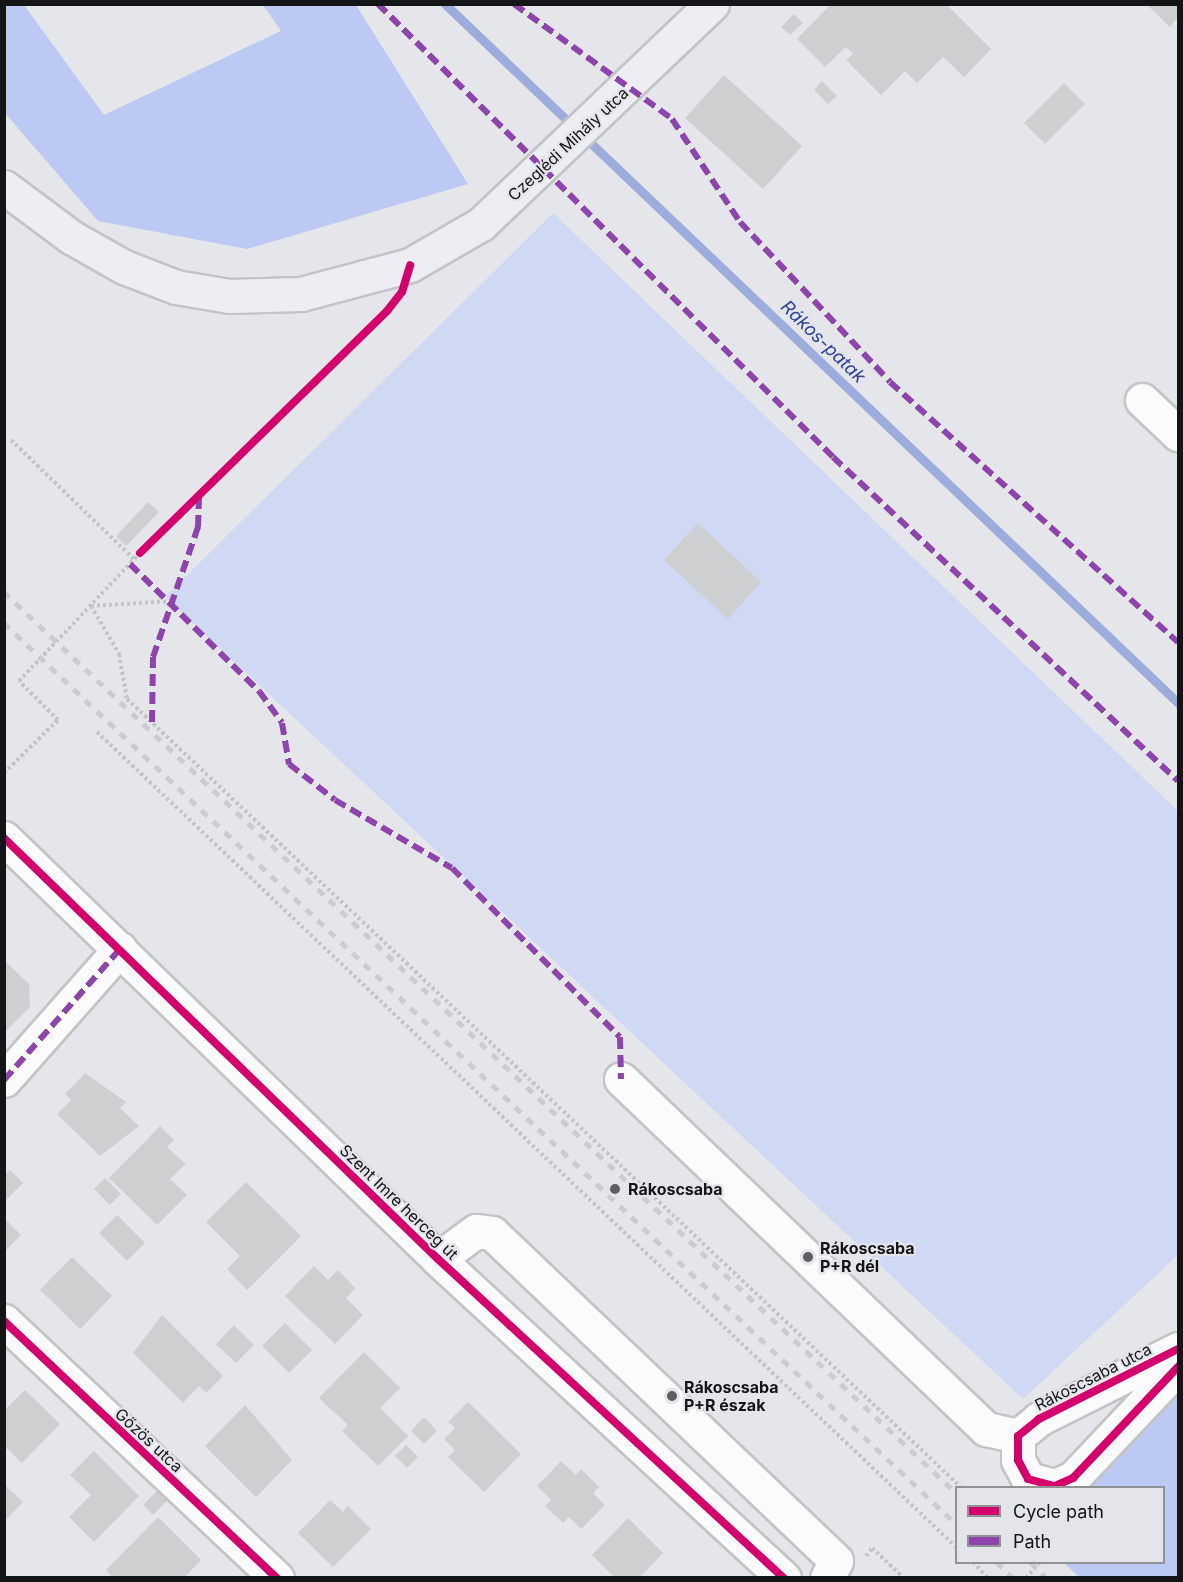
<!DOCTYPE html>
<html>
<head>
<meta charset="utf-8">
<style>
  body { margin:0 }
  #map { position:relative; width:1183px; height:1582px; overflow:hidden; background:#e4e6e9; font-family:Inter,sans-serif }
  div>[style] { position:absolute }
  .green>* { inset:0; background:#d0d9f3 }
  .forest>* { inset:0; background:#bcc9f2 }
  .stream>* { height:9px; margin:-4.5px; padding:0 4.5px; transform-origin:4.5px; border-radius:4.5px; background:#9cacdc }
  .building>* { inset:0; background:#cdcfd1 }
  .path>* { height:4px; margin-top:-2px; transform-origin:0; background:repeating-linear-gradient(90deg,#c4c4c4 0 3px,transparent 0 6px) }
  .roads { filter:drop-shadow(2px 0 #c4c4c7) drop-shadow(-2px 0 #c4c4c7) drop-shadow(0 2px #c4c4c7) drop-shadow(0 -2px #c4c4c7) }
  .minor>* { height:33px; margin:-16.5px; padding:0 16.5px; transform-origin:16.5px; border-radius:16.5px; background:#fbfbfc }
  .major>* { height:33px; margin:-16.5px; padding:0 16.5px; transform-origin:16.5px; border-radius:16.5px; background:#eceef3 }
  .rail>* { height:4.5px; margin-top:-2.25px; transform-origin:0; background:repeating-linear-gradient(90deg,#cbcccc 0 8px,transparent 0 16px) }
  .quiet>* { height:6px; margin-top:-3px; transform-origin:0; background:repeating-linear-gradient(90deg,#8e44ad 0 12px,transparent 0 18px) }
  .cycleway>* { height:8px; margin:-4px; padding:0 4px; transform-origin:4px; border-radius:4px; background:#d6006c }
  .dots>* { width:16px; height:16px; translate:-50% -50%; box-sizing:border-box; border:3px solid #e3e5ea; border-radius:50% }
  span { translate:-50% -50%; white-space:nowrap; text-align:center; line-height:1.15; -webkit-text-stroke:4.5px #e3e5ea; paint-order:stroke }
  .street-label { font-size:16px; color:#141517 }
  .poi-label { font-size:16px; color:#141517; font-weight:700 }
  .left { translate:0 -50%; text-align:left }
  .water-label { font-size:18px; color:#314393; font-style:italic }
  .frame { position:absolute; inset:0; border:6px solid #141517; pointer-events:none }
  .legend { position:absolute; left:955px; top:1486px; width:210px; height:78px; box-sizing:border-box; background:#e3e5ea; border:2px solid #909296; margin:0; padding:8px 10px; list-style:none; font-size:18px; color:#141517 }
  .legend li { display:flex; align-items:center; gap:12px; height:30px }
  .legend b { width:30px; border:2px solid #909296 }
</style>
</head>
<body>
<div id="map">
  <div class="green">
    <div style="clip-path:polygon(553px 213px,1178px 811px,1178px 1255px,1023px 1399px,165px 597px)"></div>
  </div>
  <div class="forest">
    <div style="clip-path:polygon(4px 5px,24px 5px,104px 115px,281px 31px,263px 5px,356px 5px,468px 184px,247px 249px,98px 221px,5px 113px)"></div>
    <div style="clip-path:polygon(1178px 1387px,1178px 1577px,1079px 1577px,1064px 1563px,1164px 1562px,1164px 1488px,1084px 1487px)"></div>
  </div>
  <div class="stream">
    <div style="left:445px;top:4px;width:1013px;rotate:43.64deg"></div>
  </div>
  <div class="building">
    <div style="clip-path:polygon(831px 4px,946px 4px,991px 49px,964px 77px,943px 57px,917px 83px,905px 71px,881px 95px,846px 60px,853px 54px,846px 47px,825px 67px,797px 39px)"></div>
    <div style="clip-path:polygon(1146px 4px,1178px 4px,1178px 17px,1170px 27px)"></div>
    <div style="clip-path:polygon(794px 14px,803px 23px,790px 35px,781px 27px)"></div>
    <div style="clip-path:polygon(724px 75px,802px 146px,763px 189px,685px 118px)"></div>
    <div style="clip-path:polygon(822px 81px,837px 96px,828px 104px,814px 90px)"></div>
    <div style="clip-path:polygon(1064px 83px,1085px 104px,1045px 144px,1024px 123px)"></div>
    <div style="clip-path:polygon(148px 502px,159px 512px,126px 546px,116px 536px)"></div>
    <div style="clip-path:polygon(698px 523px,761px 582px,728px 619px,664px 560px)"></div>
    <div style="clip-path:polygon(4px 960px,29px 984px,30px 1007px,4px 1033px)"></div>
    <div style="clip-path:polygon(85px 1073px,126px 1102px,120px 1108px,139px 1126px,100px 1156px,57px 1114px,71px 1100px,65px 1094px)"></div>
    <div style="clip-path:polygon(160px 1126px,174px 1140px,167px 1147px,186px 1164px,170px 1179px,187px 1195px,157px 1225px,109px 1178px)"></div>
    <div style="clip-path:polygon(10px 1170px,23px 1183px,4px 1202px,4px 1176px)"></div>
    <div style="clip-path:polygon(105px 1178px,121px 1194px,110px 1205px,94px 1189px)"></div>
    <div style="clip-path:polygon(246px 1182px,301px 1236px,247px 1290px,227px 1269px,240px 1256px,206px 1222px)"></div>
    <div style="clip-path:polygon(117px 1215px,145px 1243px,127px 1261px,99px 1233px)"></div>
    <div style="clip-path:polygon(4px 1218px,21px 1235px,4px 1252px)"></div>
    <div style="clip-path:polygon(72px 1257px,112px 1296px,80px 1329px,40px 1290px)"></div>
    <div style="clip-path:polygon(314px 1266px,328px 1280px,338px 1270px,355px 1288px,346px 1298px,363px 1315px,335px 1344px,285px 1296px)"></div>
    <div style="clip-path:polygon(162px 1315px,223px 1376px,206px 1393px,199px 1386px,183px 1403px,133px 1353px)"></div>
    <div style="clip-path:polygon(285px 1323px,312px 1350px,289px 1373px,262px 1346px)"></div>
    <div style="clip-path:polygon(234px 1325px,254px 1345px,236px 1363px,216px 1344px)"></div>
    <div style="clip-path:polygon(364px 1352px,400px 1388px,380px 1408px,408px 1436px,378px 1466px,342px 1431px,348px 1425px,319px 1398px)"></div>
    <div style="clip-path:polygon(25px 1390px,60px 1424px,22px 1463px,4px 1446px,4px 1411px)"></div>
    <div style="clip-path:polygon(468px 1402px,521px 1454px,484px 1492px,448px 1457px,455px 1450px,444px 1439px,455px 1428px,448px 1422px)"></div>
    <div style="clip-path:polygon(245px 1405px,292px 1460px,256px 1497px,205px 1446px)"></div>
    <div style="clip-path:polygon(424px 1417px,437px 1431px,424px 1444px,411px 1431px)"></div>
    <div style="clip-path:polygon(406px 1445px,418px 1457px,407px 1468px,395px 1456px)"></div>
    <div style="clip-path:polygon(94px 1451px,139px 1496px,94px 1542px,69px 1517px,91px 1495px,70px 1475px)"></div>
    <div style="clip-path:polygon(561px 1461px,576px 1475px,581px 1469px,599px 1487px,593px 1493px,605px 1505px,581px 1529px,569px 1517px,563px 1523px,545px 1506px,551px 1500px,537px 1486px)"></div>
    <div style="clip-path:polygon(4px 1484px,23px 1502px,7px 1519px,4px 1517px)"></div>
    <div style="clip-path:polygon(160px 1488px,170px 1498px,153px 1515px,143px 1505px)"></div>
    <div style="clip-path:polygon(330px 1500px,343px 1512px,348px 1506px,371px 1529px,333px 1567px,298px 1533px)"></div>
    <div style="clip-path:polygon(158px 1517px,201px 1560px,184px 1578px,113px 1578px,106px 1570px)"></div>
    <div style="clip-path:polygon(628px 1518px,663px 1553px,639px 1578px,615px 1578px,592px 1555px)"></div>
  </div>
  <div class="path">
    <div style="left:11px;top:440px;width:171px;rotate:44.1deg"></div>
    <div style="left:172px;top:601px;width:81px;rotate:176.5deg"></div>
    <div style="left:91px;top:606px;width:56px;rotate:59.7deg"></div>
    <div style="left:119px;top:654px;width:46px;rotate:79.9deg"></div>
    <div style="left:127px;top:699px;width:1149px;rotate:43.38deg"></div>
    <div style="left:97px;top:732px;width:1184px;rotate:43.49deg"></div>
    <div style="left:4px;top:773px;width:76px;rotate:-44.5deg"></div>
    <div style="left:58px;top:720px;width:55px;rotate:-135deg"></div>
    <div style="left:19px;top:681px;width:176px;rotate:-46.6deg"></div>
    <div style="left:866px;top:1556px;width:10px;rotate:-53deg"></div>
    <div style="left:872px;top:1548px;width:44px;rotate:43.2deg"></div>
    <div style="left:973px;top:1562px;width:22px;rotate:47deg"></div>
    <div style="left:1026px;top:1578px;width:21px;rotate:-49deg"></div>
  </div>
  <div class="roads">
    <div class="minor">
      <div style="left:1142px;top:400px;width:50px;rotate:43.4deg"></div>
      <div style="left:4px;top:838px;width:605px;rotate:44.13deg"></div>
      <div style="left:438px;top:1259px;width:471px;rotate:42.7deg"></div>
      <div style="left:621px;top:1079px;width:506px;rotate:43.8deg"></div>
      <div style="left:986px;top:1429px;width:33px;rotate:12deg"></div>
      <div style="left:4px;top:1080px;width:175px;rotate:-48.5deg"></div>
      <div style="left:438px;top:1259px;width:47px;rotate:-36.4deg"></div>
      <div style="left:476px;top:1231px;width:16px;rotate:7deg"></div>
      <div style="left:492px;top:1233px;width:475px;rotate:43.6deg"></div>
      <div style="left:836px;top:1561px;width:19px;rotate:118deg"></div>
      <div style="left:4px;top:1321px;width:375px;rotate:43.3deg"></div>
      <div style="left:1178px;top:1349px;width:156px;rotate:153.3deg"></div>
      <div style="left:1039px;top:1419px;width:27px;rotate:141deg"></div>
      <div style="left:1018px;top:1436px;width:24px;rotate:90deg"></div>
      <div style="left:1018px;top:1460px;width:21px;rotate:62deg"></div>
      <div style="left:1028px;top:1479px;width:28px;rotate:15deg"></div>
      <div style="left:1055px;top:1486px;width:20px;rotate:-24deg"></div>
      <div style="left:1073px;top:1478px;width:153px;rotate:-46.6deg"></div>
    </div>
    <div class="major">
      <div style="left:4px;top:187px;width:84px;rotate:36.7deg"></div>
      <div style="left:71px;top:237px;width:61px;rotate:29.5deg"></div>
      <div style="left:124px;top:267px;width:56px;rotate:21deg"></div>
      <div style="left:176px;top:287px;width:54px;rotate:9.6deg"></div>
      <div style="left:229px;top:296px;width:72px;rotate:-1.6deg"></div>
      <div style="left:301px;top:294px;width:113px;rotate:-14.9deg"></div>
      <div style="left:410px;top:265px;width:82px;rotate:-30deg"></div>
      <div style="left:481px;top:224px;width:319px;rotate:-43.6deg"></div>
    </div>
  </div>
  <div class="rail">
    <div style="left:4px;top:592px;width:1311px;rotate:43.42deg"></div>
    <div style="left:4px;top:623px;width:1311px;rotate:43.42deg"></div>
    <div style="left:997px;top:1562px;width:23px;rotate:45deg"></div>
    <div style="left:1031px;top:1562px;width:22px;rotate:47deg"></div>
  </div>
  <div class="quiet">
    <div style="left:378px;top:4px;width:642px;rotate:44.87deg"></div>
    <div style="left:833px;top:457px;width:473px;rotate:43.2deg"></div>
    <div style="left:514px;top:4px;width:195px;rotate:36deg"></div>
    <div style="left:672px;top:119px;width:123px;rotate:56.6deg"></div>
    <div style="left:740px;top:222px;width:219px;rotate:46.8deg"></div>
    <div style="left:890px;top:382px;width:388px;rotate:42.1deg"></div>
    <div style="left:130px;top:564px;width:181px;rotate:44.6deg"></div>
    <div style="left:259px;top:691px;width:39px;rotate:54deg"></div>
    <div style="left:282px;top:723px;width:42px;rotate:80.3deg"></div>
    <div style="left:289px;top:764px;width:58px;rotate:38deg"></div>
    <div style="left:335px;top:800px;width:135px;rotate:30.2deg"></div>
    <div style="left:452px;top:868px;width:238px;rotate:45.2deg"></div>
    <div style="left:620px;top:1037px;width:42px;rotate:88.6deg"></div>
    <div style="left:152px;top:722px;width:65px;rotate:-89.1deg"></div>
    <div style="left:153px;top:657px;width:138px;rotate:-70.9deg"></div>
    <div style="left:198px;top:527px;width:31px;rotate:-88deg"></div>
    <div style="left:4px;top:1080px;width:175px;rotate:-48.5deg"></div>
  </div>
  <div class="cycleway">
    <div style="left:140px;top:553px;width:346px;rotate:-44.4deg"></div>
    <div style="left:387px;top:311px;width:24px;rotate:-52deg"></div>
    <div style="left:402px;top:292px;width:28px;rotate:-73deg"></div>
    <div style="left:4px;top:838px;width:605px;rotate:44.13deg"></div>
    <div style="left:438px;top:1259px;width:471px;rotate:42.7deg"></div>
    <div style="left:4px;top:1321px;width:375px;rotate:43.3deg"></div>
    <div style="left:1178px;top:1349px;width:156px;rotate:153.3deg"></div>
    <div style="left:1039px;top:1419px;width:27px;rotate:141deg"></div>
    <div style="left:1018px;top:1436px;width:24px;rotate:90deg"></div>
    <div style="left:1018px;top:1460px;width:21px;rotate:62deg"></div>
    <div style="left:1028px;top:1479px;width:28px;rotate:15deg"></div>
    <div style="left:1055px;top:1486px;width:20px;rotate:-24deg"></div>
    <div style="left:1073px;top:1478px;width:153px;rotate:-46.6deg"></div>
  </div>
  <div class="dots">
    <div style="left:615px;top:1189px;background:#5d5e60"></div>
    <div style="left:808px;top:1257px;background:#5d5e60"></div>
    <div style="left:672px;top:1396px;background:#5d5e60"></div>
  </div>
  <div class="street-label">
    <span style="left:568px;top:144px;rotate:-43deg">Czeglédi Mihály utca</span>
    <span style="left:399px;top:1202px;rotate:44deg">Szent Imre herceg út</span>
    <span style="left:1093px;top:1377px;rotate:-27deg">Rákoscsaba utca</span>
    <span style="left:149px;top:1440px;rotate:43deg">Gőzös utca</span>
  </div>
  <div class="poi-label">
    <span class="left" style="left:628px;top:1189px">Rákoscsaba</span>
    <span class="left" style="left:820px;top:1257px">Rákoscsaba<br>P+R dél</span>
    <span class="left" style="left:684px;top:1396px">Rákoscsaba<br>P+R észak</span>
  </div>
  <div class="water-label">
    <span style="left:823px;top:342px;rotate:44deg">Rákos-patak</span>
  </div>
  <div class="frame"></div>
  <ul class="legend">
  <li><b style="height:8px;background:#d6006c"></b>Cycle path</li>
  <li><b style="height:8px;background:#8e44ad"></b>Path</li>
  </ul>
</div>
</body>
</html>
